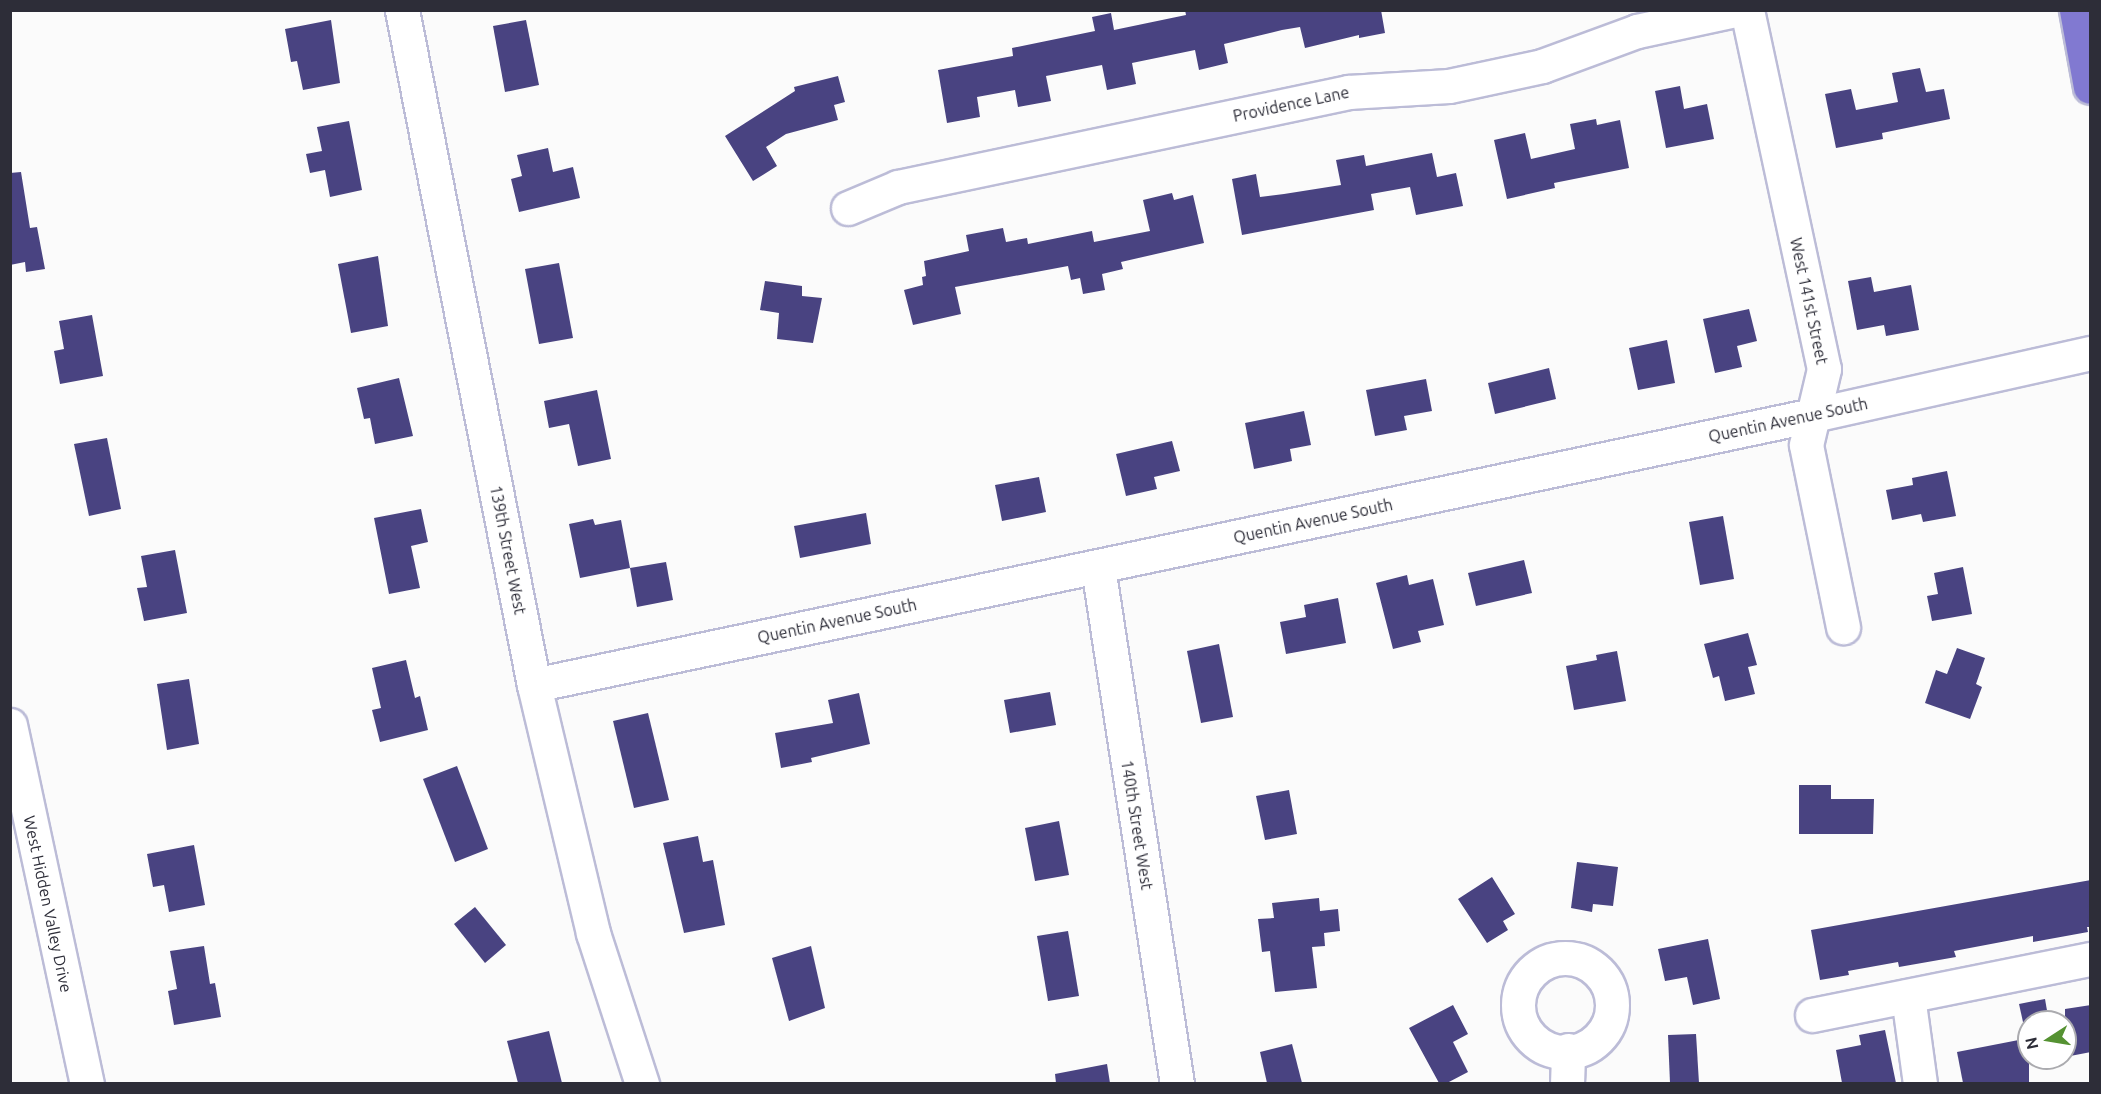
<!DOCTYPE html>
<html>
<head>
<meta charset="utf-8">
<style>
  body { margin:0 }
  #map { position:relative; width:2101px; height:1094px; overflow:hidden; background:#fbfbfb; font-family:Ubuntu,sans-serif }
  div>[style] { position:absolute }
  .building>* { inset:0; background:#494381 }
  .roads { filter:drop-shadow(2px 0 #bcbcd7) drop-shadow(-2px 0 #bcbcd7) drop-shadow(0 2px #bcbcd7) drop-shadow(0 -2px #bcbcd7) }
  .minor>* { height:33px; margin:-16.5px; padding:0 16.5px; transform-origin:16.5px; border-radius:16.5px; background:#fff }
  .minor>.ring { margin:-16.5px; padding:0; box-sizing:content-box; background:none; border:33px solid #fff; border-radius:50% }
  .highway>* { height:33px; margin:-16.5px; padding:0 16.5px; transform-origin:16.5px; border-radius:16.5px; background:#8179d1 }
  span { translate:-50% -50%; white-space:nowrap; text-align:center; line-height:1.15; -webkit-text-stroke:6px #fff; paint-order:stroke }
  .street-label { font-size:16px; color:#2d2d38 }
  .frame { position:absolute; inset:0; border:12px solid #2d2d38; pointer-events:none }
  .north { position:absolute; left:2017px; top:1010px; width:60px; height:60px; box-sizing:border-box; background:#fff; border:2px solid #ababaf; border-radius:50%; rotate:258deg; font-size:16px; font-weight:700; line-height:24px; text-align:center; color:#2d2d38 }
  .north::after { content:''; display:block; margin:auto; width:21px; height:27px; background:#559232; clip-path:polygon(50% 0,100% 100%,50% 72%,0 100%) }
</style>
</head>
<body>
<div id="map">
  <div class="building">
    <div style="clip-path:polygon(1185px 10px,1381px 10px,1385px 33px,1359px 38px,1359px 35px,1305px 48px,1300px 27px,1282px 30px,1224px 44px,1228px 63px,1199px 70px,1195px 50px,1132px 63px,1136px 84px,1107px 90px,1102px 65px,1046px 76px,1051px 101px,1018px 107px,1015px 90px,977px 97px,980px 117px,947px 123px,938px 70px,1013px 56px,1012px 48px,1095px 31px,1092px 17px,1111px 13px,1114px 30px,1186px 15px)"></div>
    <div style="clip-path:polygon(331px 20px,340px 83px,303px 90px,297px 61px,291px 62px,285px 29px)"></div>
    <div style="clip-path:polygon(526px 20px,539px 85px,505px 92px,493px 26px)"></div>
    <div style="clip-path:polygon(1920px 68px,1926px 92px,1944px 89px,1950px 119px,1882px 133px,1883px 139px,1836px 148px,1825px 94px,1851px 89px,1856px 110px,1898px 102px,1892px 73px)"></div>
    <div style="clip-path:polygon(838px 76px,845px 102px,834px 105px,838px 120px,786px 134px,766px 147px,777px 166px,753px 181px,725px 136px,795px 91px,794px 87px)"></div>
    <div style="clip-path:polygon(1680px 86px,1684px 109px,1707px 104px,1714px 139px,1666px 148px,1655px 91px)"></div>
    <div style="clip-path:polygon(1596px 119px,1597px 125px,1620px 120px,1629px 168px,1554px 183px,1555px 188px,1507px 199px,1494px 140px,1525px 133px,1531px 159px,1575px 149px,1570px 124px)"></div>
    <div style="clip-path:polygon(349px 121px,362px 190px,330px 197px,325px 170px,310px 173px,306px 154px,322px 151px,317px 127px)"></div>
    <div style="clip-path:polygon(548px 148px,553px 172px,573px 167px,580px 198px,519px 212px,511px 179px,522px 176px,517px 155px)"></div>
    <div style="clip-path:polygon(1432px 153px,1437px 177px,1456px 173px,1463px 206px,1416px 215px,1410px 187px,1371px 194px,1374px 210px,1242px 235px,1232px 179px,1256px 174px,1260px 197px,1284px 194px,1341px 185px,1336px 160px,1364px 155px,1366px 166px)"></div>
    <div style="clip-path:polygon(21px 172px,30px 228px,37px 227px,45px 269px,26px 272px,25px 262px,10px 265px,10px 173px)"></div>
    <div style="clip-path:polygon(1172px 193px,1174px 200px,1193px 195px,1204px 243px,1121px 262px,1123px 269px,1102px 274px,1105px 290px,1083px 294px,1080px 278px,1071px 280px,1068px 266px,955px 287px,961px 314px,913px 325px,904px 290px,923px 285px,922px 277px,926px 276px,924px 261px,969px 251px,966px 235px,1003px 228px,1006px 242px,1027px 238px,1028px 244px,1092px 231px,1094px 242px,1150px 231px,1143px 200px)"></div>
    <div style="clip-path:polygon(378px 256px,388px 326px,351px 333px,338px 264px)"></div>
    <div style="clip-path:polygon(559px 263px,573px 338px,539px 344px,525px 269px)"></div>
    <div style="clip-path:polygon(1871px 277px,1874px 292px,1911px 285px,1919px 330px,1886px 336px,1884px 325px,1857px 330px,1848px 281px)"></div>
    <div style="clip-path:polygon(765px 281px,802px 286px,802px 296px,822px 298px,813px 343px,777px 339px,779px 313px,760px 310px)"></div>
    <div style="clip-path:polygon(1749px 309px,1757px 341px,1737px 346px,1742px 367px,1715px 373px,1703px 319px)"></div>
    <div style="clip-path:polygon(92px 315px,103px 376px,60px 384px,54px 351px,64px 349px,59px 321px)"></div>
    <div style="clip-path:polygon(1667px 340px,1675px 383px,1638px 390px,1629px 348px)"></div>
    <div style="clip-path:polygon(1549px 368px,1556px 399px,1495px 414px,1488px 383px)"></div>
    <div style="clip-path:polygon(399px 378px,413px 436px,375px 444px,370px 418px,364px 419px,357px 388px)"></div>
    <div style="clip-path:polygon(1426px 379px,1432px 411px,1404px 416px,1407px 430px,1375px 436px,1366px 390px)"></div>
    <div style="clip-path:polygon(597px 390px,611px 459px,578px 466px,569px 424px,549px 428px,544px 401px)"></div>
    <div style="clip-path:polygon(1304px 411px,1311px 445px,1290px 449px,1292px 461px,1254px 469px,1245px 423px)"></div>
    <div style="clip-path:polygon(107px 438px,121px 509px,89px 516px,74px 444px)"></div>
    <div style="clip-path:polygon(1172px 441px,1180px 471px,1154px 477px,1157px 489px,1126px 496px,1116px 454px)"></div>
    <div style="clip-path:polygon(1947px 471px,1956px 516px,1923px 522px,1921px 514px,1892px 520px,1886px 490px,1913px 485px,1912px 478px)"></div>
    <div style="clip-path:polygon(1039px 477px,1046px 512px,1002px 521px,995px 485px)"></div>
    <div style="clip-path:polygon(421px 509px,428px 542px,411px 546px,420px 588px,389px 594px,374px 518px)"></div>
    <div style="clip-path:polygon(866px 513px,871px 544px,800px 558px,794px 526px)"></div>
    <div style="clip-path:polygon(1723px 516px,1734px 579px,1700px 585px,1689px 522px)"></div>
    <div style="clip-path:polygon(593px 519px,595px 525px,621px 520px,630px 568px,580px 578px,569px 524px)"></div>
    <div style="clip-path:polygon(175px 550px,187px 613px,144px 621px,137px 588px,147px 587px,141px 556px)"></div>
    <div style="clip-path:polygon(1524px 560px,1532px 593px,1476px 606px,1468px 573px)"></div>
    <div style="clip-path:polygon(666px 562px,673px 600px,637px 607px,630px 568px)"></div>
    <div style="clip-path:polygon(1963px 567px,1972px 614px,1932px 621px,1927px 596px,1938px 594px,1934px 573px)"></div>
    <div style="clip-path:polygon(1407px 575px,1409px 585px,1433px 579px,1444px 625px,1418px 631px,1421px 642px,1393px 649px,1376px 583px)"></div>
    <div style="clip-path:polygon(1338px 598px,1346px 643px,1286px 654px,1280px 622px,1306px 617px,1304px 605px)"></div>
    <div style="clip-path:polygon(1748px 633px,1757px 665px,1748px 667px,1755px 694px,1725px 701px,1719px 676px,1713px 678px,1704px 644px)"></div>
    <div style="clip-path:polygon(1219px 644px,1233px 717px,1201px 723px,1187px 651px)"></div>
    <div style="clip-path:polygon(1957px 648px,1985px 658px,1976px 684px,1982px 687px,1970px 719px,1925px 703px,1936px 670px,1947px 674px)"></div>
    <div style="clip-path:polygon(1617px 651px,1626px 701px,1574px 710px,1566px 666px,1597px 660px,1596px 655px)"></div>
    <div style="clip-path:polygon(406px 660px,415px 698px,420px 696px,428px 730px,380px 742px,372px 710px,381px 708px,372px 668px)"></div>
    <div style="clip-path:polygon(189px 679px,199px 744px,167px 750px,157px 684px)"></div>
    <div style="clip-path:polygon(1050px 692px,1056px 725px,1010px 733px,1004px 700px)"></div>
    <div style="clip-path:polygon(859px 693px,870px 744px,811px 758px,812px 762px,781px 768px,775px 733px,833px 723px,828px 700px)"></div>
    <div style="clip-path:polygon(648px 713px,669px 800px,634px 808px,613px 721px)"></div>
    <div style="clip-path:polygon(457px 766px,488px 849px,455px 862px,423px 779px)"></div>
    <div style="clip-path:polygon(1799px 785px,1831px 785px,1831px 799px,1874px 799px,1873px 834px,1799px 834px)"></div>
    <div style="clip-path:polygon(1289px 790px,1297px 834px,1265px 840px,1256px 796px)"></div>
    <div style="clip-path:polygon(1059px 821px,1069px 875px,1035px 881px,1025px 828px)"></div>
    <div style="clip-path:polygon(698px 836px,703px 862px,713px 860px,725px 925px,684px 933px,663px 843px)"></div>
    <div style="clip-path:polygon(194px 845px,205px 905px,169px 912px,164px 885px,153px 887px,147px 854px)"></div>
    <div style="clip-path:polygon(1577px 862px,1618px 867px,1613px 906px,1593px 904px,1592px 912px,1571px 908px)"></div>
    <div style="clip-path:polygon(1492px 877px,1515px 914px,1503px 921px,1508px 930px,1487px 943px,1458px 899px)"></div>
    <div style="clip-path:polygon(2091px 880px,2091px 927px,2087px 927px,2088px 932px,2033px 942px,2033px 936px,1954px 951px,1956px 957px,1899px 967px,1898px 962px,1848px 971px,1849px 975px,1820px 980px,1811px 930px)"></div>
    <div style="clip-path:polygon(1319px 898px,1320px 911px,1338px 909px,1340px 931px,1324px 933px,1325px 946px,1312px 947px,1317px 988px,1275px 992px,1270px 951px,1262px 952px,1258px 919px,1274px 918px,1272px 903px)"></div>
    <div style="clip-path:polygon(475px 907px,506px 945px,485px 963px,454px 924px)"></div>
    <div style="clip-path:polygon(1068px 931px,1079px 996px,1048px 1001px,1037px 936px)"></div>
    <div style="clip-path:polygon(1708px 939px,1720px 999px,1693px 1005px,1687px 977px,1665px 981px,1658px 949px)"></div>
    <div style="clip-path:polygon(204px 946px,210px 984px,215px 983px,221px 1017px,174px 1025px,168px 991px,177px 989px,170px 951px)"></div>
    <div style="clip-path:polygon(811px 946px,825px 1008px,789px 1021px,772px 958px)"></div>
    <div style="clip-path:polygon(2045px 999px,2049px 1022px,2023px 1022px,2019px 1004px)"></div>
    <div style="clip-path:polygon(1453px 1005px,1468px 1034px,1453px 1042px,1468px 1072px,1447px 1083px,1439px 1083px,1409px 1028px)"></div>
    <div style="clip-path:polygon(2091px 1005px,2091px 1052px,2065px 1057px,2065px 1009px)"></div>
    <div style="clip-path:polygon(1885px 1030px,1896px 1083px,1842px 1083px,1836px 1050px,1861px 1045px,1859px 1035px)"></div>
    <div style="clip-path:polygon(549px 1031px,562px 1083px,518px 1083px,507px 1041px)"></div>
    <div style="clip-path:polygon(1696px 1034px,1699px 1083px,1670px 1083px,1668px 1035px)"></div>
    <div style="clip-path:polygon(2029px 1038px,2029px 1083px,1963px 1083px,1957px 1052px)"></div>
    <div style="clip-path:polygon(1292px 1044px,1302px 1083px,1267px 1083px,1260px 1052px)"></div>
    <div style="clip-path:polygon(1107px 1064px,1110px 1083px,1056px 1083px,1055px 1074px)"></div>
  </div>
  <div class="roads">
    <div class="minor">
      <div style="left:402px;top:10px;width:688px;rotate:78.94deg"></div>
      <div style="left:534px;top:685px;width:255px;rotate:76.6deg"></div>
      <div style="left:593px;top:933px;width:159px;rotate:72deg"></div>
      <div style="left:1747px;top:10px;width:367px;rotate:77.9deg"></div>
      <div style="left:1824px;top:369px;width:78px;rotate:103.3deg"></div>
      <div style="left:1806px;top:445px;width:186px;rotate:78.5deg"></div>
      <div style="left:848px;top:208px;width:54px;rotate:-22.8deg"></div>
      <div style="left:898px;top:187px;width:460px;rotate:-11.9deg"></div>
      <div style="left:1348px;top:92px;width:101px;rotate:-3.4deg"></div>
      <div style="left:1449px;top:86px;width:95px;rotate:-12.1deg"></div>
      <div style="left:1542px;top:66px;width:101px;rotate:-20.2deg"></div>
      <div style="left:1637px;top:31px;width:100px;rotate:-12.1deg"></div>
      <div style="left:1098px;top:567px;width:523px;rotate:81.31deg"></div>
      <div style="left:534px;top:685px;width:1307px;rotate:-11.92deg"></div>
      <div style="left:1813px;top:415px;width:284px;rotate:-12.6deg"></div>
      <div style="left:10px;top:725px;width:367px;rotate:77.9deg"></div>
      <div class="ring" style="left:1518px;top:958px;width:61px;height:61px"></div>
      <div style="left:1908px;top:996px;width:89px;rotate:82.2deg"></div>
      <div style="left:1812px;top:1015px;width:284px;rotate:-11.4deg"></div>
      <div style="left:1567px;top:1084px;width:34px;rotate:-88deg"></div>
    </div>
    <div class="highway">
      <div style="left:2076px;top:10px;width:78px;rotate:79.7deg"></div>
    </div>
  </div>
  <div class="street-label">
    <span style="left:1291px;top:104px;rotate:-12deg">Providence Lane</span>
    <span style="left:1809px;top:301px;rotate:78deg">West 141st Street</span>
    <span style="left:1788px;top:420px;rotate:-12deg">Quentin Avenue South</span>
    <span style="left:1313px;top:521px;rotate:-12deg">Quentin Avenue South</span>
    <span style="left:508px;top:550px;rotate:79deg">139th Street West</span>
    <span style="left:837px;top:621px;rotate:-12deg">Quentin Avenue South</span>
    <span style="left:1137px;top:825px;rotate:81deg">140th Street West</span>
    <span style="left:48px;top:904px;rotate:78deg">West Hidden Valley Drive</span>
  </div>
  <div class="frame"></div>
  <div class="north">N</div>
</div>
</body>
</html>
